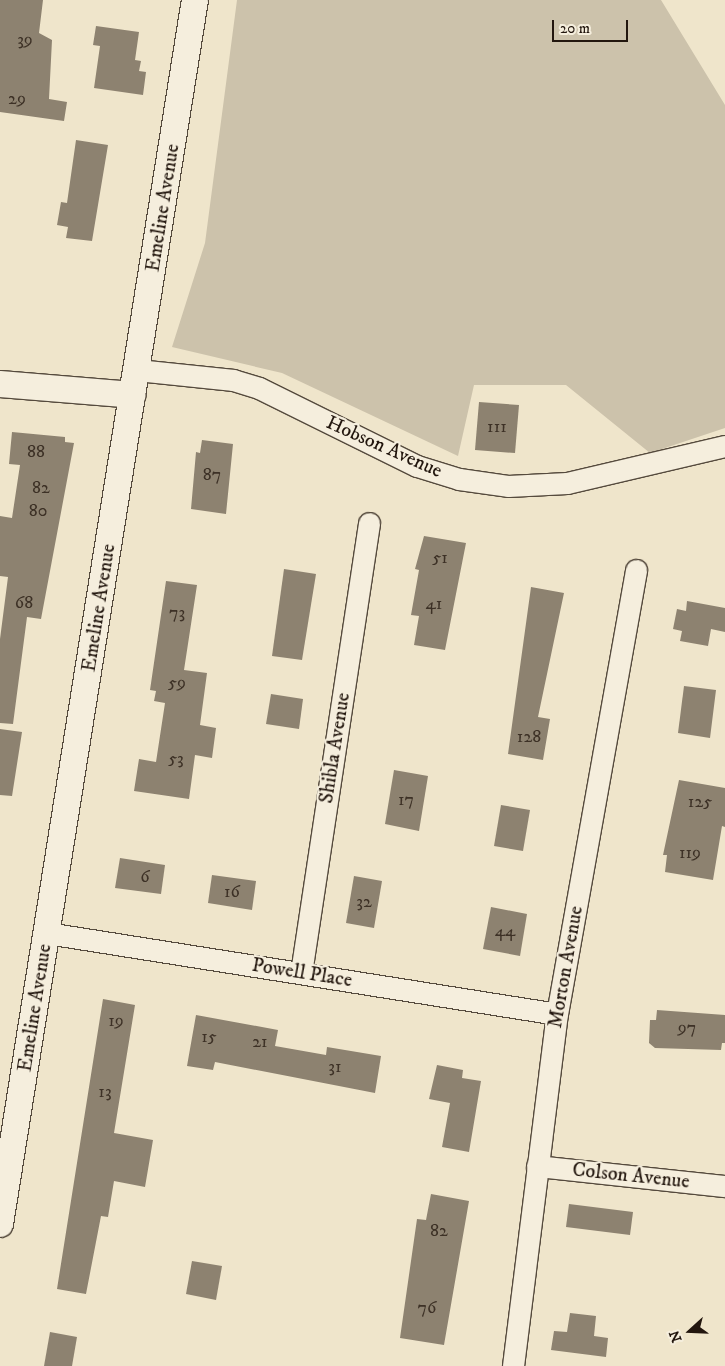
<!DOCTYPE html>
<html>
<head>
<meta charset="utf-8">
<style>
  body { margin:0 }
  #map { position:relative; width:725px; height:1366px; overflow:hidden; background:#efe5cb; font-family:"IM FELL DW Pica",serif }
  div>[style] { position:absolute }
  .green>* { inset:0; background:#ccc2ab }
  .building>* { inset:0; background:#8d8270 }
  .roads { filter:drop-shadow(1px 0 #554a3d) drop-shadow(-1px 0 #554a3d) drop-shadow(0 1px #554a3d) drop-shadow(0 -1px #554a3d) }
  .minor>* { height:21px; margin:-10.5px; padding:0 10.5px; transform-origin:10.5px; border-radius:10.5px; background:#f5eedd }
  .tertiary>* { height:26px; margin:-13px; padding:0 13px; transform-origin:13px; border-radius:13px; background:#f5eedd }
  span { translate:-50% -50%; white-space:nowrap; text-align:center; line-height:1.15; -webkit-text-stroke:4.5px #f5eedd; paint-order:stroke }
  .number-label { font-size:18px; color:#3d3126 }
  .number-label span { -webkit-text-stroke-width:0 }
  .street-label { font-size:20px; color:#22160e }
  .north { position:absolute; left:665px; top:1306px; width:50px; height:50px; -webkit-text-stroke:4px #f5eedd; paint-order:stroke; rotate:250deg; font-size:14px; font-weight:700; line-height:20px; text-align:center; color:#22160e }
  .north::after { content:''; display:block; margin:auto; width:18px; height:22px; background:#22160e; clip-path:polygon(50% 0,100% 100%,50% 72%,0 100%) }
  .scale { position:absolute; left:552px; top:20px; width:76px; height:22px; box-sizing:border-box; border:2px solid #22160e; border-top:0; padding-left:6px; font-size:15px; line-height:18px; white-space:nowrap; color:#22160e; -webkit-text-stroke:4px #f5eedd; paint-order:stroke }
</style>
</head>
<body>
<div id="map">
  <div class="green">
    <div style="clip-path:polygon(237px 0,661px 0,725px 105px,725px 428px,650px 453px,566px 385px,474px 385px,458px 456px,282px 373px,172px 347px,205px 243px)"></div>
  </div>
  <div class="building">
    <div style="clip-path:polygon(0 0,43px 0,39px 33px,52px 40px,49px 99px,67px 102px,64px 121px,0 112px)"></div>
    <div style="clip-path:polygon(96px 26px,139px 32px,135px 60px,141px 61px,139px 71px,146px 72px,143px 95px,94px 88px,100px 46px,93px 45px)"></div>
    <div style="clip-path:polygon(76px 140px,108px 145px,92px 241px,66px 238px,68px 227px,57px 225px,61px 202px,67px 203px)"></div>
    <div style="clip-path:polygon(479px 402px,519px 405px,515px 453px,475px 450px)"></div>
    <div style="clip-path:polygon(12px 432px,65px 437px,65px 442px,74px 443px,41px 619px,27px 617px,13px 724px,0 723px,0 639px,8px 577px,0 576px,0 516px,12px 518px,20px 465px,9px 464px)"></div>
    <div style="clip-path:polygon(202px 440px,233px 444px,226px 514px,191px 509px,196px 452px,200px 453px)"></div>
    <div style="clip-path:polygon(424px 536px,466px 543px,445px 650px,414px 645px,419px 616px,411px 615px,419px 570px,415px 569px)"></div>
    <div style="clip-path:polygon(284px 569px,316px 574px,302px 660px,272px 656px)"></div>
    <div style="clip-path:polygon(166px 581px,197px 585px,184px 670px,207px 673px,200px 725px,216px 728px,212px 758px,195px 755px,189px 799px,134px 791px,139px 759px,156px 762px,165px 703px,154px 701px,156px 691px,150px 690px)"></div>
    <div style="clip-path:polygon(531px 587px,564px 593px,538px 717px,550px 719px,543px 760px,508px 754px)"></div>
    <div style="clip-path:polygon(687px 601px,725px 608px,725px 632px,711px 629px,708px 646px,680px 641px,682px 631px,673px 629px,677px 609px,686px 611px)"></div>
    <div style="clip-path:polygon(684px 686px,716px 690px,710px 738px,678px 733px)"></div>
    <div style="clip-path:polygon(271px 694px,303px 699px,299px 729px,266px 724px)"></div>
    <div style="clip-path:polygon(0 729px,22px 732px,12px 796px,0 795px)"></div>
    <div style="clip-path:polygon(394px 770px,428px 776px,419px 831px,385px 824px)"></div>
    <div style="clip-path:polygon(679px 780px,725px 788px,725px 827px,722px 826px,713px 880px,665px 872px,667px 855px,663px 855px)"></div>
    <div style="clip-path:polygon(501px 805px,530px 810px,523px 851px,494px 846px)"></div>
    <div style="clip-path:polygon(120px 858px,165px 865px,161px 894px,115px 888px)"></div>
    <div style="clip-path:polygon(212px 875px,256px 881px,252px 910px,208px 903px)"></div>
    <div style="clip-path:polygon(354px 876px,382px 881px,374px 928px,346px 923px)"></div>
    <div style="clip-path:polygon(491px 907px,527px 914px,520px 956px,483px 949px)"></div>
    <div style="clip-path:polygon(103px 999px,135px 1005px,114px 1133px,153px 1140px,145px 1187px,114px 1181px,108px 1217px,101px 1216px,86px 1294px,57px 1289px)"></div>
    <div style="clip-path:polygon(657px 1010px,725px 1015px,725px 1043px,722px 1043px,721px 1050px,655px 1048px,649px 1043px,650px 1020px,656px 1020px)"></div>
    <div style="clip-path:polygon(196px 1015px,278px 1030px,275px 1046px,326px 1055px,327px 1047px,381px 1056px,375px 1093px,215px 1062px,213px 1070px,187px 1066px)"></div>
    <div style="clip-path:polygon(437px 1065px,463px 1070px,462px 1078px,481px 1081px,469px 1152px,442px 1147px,450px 1103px,429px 1099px)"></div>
    <div style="clip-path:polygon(431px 1194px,469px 1201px,444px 1345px,400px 1338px,417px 1219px,426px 1220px)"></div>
    <div style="clip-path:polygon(569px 1204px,633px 1212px,630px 1235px,566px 1227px)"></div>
    <div style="clip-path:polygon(192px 1261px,222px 1266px,216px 1300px,186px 1294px)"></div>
    <div style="clip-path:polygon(570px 1313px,596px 1316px,594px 1336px,608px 1338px,606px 1357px,551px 1350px,554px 1331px,567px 1332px)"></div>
    <div style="clip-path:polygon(50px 1332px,77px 1337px,72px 1366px,44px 1366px)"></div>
  </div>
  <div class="roads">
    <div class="minor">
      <div style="left:137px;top:370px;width:97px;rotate:5.9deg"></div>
      <div style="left:233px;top:380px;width:27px;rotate:17deg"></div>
      <div style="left:259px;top:388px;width:176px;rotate:26.3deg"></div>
      <div style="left:417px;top:466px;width:44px;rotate:17.2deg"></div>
      <div style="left:459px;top:479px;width:49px;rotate:8.1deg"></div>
      <div style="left:508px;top:486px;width:59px;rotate:-2.9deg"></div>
      <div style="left:567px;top:483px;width:162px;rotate:-13.2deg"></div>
      <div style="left:47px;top:933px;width:516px;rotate:9.02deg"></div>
      <div style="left:301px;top:973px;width:455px;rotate:-81.4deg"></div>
      <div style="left:537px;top:1166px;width:189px;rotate:6.1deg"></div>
      <div style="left:513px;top:1366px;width:355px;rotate:-82.9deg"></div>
      <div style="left:557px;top:1014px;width:451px;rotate:-79.9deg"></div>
    </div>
    <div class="tertiary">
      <div style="left:0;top:384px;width:133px;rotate:4.7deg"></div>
      <div style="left:0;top:1224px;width:1239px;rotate:-80.95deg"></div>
    </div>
  </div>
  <div class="number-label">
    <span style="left:25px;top:40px">39</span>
    <span style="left:17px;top:99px">29</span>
    <span style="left:497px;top:427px">111</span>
    <span style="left:36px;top:452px">88</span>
    <span style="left:212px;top:475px">87</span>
    <span style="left:41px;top:488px">82</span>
    <span style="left:38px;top:511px">80</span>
    <span style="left:440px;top:558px">51</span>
    <span style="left:24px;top:603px">68</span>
    <span style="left:434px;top:604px">41</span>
    <span style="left:177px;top:613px">73</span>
    <span style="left:177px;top:683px">59</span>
    <span style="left:529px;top:737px">128</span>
    <span style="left:176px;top:759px">53</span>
    <span style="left:406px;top:800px">17</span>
    <span style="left:700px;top:802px">125</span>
    <span style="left:690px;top:853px">119</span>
    <span style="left:145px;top:877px">6</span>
    <span style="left:232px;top:892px">16</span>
    <span style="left:364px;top:902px">32</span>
    <span style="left:505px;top:931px">44</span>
    <span style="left:116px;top:1021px">19</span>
    <span style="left:687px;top:1028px">97</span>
    <span style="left:209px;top:1037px">15</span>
    <span style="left:260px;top:1042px">21</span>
    <span style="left:335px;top:1067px">31</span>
    <span style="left:105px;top:1092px">13</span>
    <span style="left:439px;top:1231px">82</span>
    <span style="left:427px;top:1308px">76</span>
  </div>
  <div class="street-label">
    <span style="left:163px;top:208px;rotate:-81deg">Emeline Avenue</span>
    <span style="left:384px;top:447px;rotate:24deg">Hobson Avenue</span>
    <span style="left:99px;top:608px;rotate:-81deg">Emeline Avenue</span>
    <span style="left:335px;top:748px;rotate:-81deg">Shibla Avenue</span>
    <span style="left:566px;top:967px;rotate:-80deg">Morton Avenue</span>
    <span style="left:302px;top:973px;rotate:9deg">Powell Place</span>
    <span style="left:35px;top:1008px;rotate:-81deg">Emeline Avenue</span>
    <span style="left:631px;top:1176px;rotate:6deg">Colson Avenue</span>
  </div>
  <div class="north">N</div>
  <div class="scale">20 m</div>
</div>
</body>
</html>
